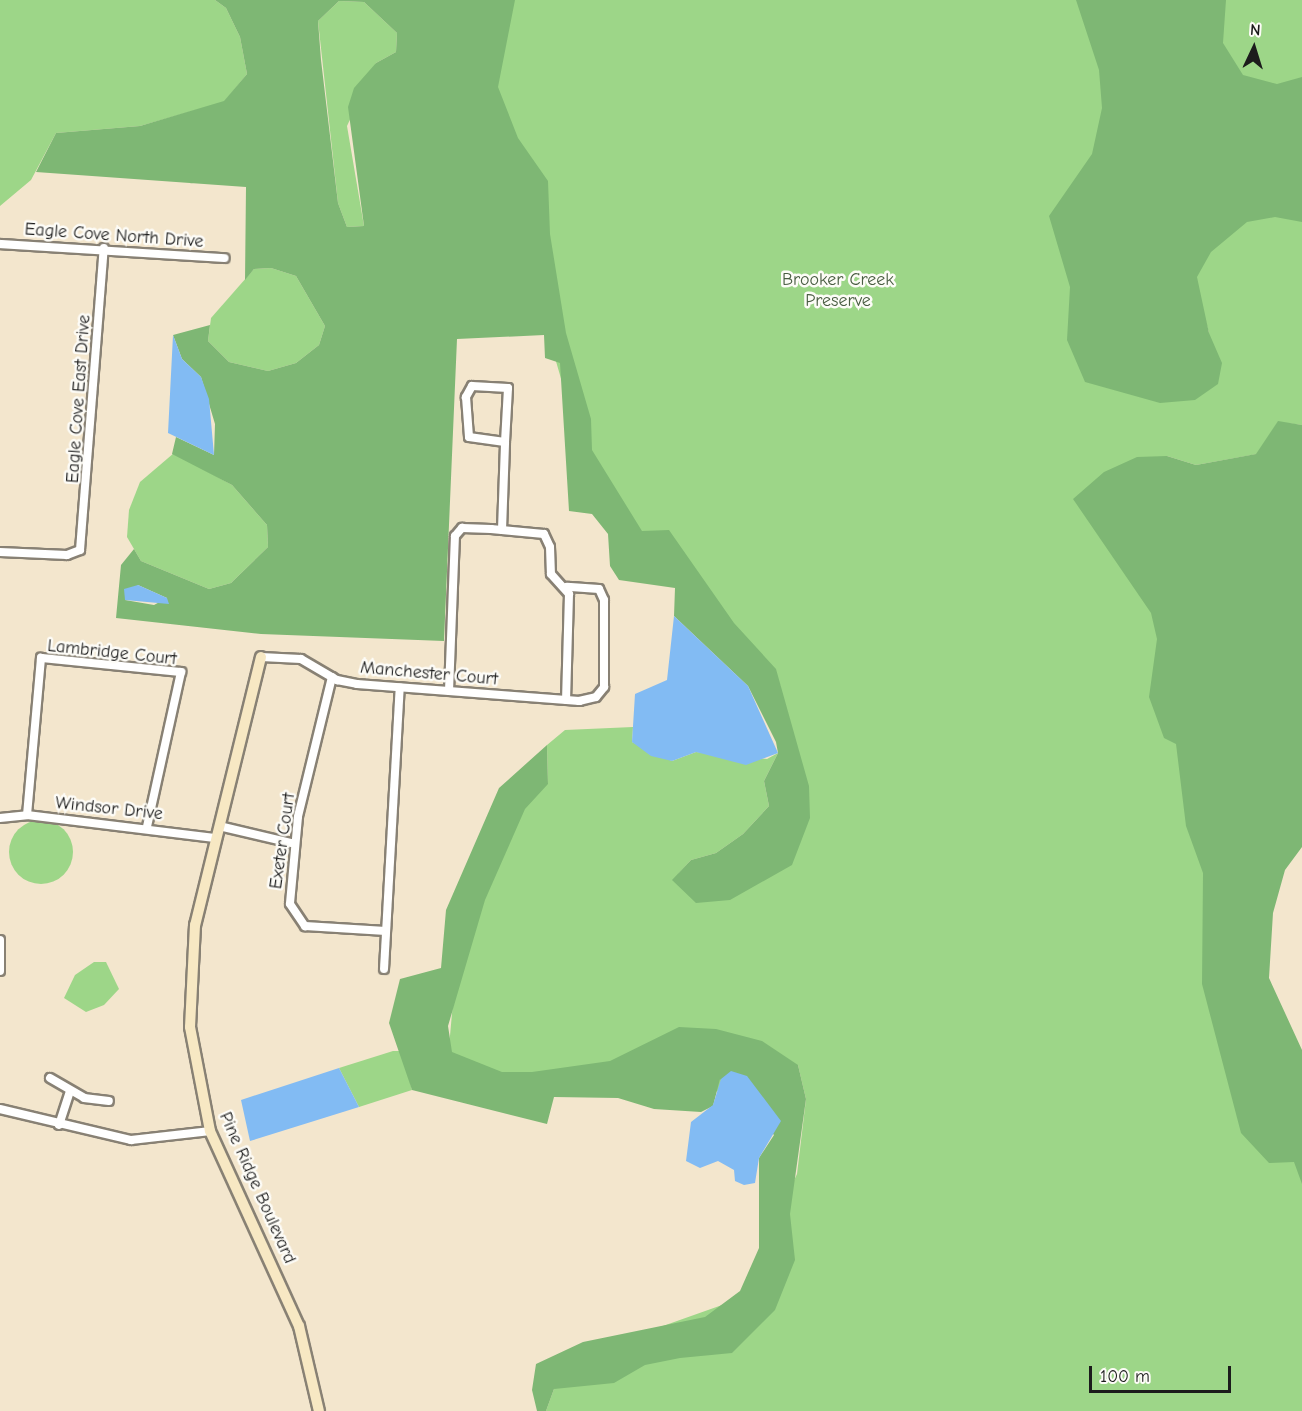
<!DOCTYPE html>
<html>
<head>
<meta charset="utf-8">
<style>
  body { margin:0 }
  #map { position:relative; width:1302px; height:1411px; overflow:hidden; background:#f3e6cd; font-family:"Comic Neue",sans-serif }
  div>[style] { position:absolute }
  .green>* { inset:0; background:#9dd688 }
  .round { border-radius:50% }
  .forest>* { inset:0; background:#7eb774 }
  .water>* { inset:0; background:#82bbf3 }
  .roads { filter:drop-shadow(2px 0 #888174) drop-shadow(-2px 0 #888174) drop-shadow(0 2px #888174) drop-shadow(0 -2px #888174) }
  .street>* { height:8px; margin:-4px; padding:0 4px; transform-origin:4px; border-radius:4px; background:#fff }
  .secondary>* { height:10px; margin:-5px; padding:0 5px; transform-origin:5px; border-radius:5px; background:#f7e8c3 }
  span { translate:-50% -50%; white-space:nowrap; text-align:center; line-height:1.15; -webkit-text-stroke:5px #fdfcf7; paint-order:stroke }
  .street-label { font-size:18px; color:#1c1c1c }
  .park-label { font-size:18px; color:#495d42 }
  .north { position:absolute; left:1224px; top:18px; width:60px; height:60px; -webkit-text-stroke:4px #fdfcf7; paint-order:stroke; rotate:4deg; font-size:16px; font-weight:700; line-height:24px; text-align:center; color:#1c1c1c }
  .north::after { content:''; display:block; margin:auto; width:21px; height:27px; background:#1c1c1c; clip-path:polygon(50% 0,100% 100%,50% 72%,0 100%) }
  .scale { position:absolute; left:1089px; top:1366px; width:142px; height:27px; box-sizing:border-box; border:3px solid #1c1c1c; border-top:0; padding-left:8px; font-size:18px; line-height:21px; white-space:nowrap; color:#1c1c1c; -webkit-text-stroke:4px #fdfcf7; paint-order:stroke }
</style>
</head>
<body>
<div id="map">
  <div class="green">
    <div style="clip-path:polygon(0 0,215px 0,226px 8px,240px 37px,247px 74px,224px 102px,140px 126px,56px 133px,31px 180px,0 206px)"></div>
    <div style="clip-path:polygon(evenodd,437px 0,1302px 0,1302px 425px,1278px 422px,1257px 454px,1196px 465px,1167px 456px,1219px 906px,1302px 1067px,1302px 1411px,546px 1411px,554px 1389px,584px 1354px,739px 1299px,797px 1174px,806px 1099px,798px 1065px,680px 1103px,446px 1080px,460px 925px,533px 786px,548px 784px,547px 745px,565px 730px,633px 727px,632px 742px,672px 761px,696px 752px,767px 759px,778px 753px,764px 781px,769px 806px,743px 834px,716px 853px,691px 860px,678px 874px,808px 821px,780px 685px,616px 510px,574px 423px,458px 26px,437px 0,1129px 300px,1201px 304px,1209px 333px,1129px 300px)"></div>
    <div style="clip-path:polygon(339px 1px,364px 2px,397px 33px,396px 52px,376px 63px,347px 126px,364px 226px,347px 227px,338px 203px,318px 21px)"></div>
    <div style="clip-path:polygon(271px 268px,296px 276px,325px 326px,319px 345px,296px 363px,268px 371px,229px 362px,208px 341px,211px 318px,254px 269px)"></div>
    <div style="clip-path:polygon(174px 453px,232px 485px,267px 525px,268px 547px,231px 583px,209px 589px,141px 561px,127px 537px,129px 510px,140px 482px)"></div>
    <div class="round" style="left:9px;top:820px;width:64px;height:64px"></div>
    <div style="clip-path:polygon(94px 962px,106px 962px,119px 989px,104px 1005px,86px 1012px,64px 998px,75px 975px)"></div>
    <div style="clip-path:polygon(393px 1051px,402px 1051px,412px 1090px,359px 1107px,339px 1068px)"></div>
  </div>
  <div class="forest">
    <div style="clip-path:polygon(evenodd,215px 0,515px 0,498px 87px,518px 138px,548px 181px,550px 234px,566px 333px,591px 419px,592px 450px,642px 531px,669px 530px,734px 623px,776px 669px,809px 786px,810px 818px,792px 865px,730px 900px,696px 903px,672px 880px,691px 860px,716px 853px,743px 834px,769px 806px,764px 781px,778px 753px,776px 742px,748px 686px,674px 616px,675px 588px,619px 580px,610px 566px,608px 534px,592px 514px,569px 511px,560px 363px,545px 358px,544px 335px,457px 339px,444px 641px,261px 634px,116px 618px,121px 565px,134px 549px,141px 561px,209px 589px,231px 583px,268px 547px,267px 525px,232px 485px,172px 454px,176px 437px,214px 455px,215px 424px,201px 377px,182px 359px,173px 335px,210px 325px,208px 341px,229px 362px,268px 371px,296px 363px,319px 345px,325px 326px,296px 276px,271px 268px,254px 269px,245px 280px,246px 187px,36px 172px,56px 133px,140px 126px,224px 101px,247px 74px,240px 37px,226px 8px,215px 0,339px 1px,364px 2px,397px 33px,396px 52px,376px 63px,354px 88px,348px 107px,364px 226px,347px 227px,338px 203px,321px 60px,318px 21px,339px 1px,215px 0,138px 585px,158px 594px,167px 598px,154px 605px,125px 600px,138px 585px)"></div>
    <div style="clip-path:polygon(1076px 0,1226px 0,1223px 43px,1243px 75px,1277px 84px,1302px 77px,1302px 222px,1275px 217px,1247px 222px,1211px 252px,1197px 277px,1209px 333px,1222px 363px,1218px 384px,1195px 400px,1160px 403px,1085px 382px,1067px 340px,1070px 287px,1049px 216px,1092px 154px,1102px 108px,1099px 70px)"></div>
    <div style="clip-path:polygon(1278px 421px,1302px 425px,1302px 847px,1285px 870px,1273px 913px,1269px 978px,1302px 1050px,1302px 1184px,1294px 1162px,1269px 1163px,1241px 1133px,1202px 984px,1203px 873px,1186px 826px,1176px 744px,1164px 738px,1149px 697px,1157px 639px,1151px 613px,1073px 499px,1104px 472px,1137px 457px,1167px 456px,1196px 465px,1256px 454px)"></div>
    <div style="clip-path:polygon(547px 745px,548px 784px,525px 809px,485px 900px,448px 1026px,452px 1052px,502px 1072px,532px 1072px,610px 1061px,679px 1027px,716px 1029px,762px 1041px,798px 1065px,806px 1099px,790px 1214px,795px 1260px,775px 1310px,732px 1353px,680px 1358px,645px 1365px,614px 1383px,554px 1389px,546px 1411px,537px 1411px,532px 1390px,536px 1364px,583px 1342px,705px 1317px,740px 1291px,759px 1248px,759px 1158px,774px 1135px,720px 1079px,713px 1106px,701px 1112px,654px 1109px,618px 1098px,554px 1097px,547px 1124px,412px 1090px,389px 1023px,400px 979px,441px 968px,446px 910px,499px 788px)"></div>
  </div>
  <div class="water">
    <div style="clip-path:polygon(173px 335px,182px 359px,201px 377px,209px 399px,214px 455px,168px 433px)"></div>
    <div style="clip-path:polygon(138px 585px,167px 598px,169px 604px,125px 600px,124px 589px)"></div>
    <div style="clip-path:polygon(674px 616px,748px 686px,778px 753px,746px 765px,696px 752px,672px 761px,651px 756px,632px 742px,635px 694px,667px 680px)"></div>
    <div style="clip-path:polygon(339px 1068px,359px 1107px,250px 1141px,241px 1100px)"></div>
    <div style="clip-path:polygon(731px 1071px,747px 1076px,781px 1121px,759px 1158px,755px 1183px,744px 1185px,735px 1181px,734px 1170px,718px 1161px,700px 1168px,686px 1161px,691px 1122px,713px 1105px,721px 1079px)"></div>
  </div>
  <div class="roads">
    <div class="street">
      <div style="left:0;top:244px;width:225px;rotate:3.6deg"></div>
      <div style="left:502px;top:530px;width:88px;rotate:-88deg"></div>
      <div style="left:505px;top:442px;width:54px;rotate:-86.8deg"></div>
      <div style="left:508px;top:388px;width:36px;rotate:-177deg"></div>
      <div style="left:472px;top:386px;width:13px;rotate:119deg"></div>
      <div style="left:466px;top:397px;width:40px;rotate:85.7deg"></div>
      <div style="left:469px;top:437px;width:36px;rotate:8deg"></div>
      <div style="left:0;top:552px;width:67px;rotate:2.6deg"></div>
      <div style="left:67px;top:555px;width:14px;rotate:-21deg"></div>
      <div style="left:80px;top:550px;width:303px;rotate:-85.5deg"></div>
      <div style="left:261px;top:657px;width:40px;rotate:2.9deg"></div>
      <div style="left:301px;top:659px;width:42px;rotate:30.3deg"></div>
      <div style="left:337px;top:680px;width:20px;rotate:11deg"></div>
      <div style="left:357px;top:684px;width:223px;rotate:4.4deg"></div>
      <div style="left:579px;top:701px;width:17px;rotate:-13deg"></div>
      <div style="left:596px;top:697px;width:13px;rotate:-51deg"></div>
      <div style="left:604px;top:687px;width:87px;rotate:-90deg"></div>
      <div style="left:604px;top:600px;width:12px;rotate:-114deg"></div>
      <div style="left:599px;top:589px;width:32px;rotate:-176deg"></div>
      <div style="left:332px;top:677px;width:144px;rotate:103.7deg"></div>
      <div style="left:298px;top:817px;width:87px;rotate:95.3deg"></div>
      <div style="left:290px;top:904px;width:27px;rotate:56deg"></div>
      <div style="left:305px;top:926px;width:81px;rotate:3.5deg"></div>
      <div style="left:449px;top:691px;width:155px;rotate:-87.8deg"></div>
      <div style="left:455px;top:536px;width:11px;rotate:-49deg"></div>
      <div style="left:462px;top:528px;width:29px;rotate:2deg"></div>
      <div style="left:491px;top:529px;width:53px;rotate:5.4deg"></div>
      <div style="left:544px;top:534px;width:14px;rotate:65deg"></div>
      <div style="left:550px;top:547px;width:27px;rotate:88deg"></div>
      <div style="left:551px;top:574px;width:27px;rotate:48deg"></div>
      <div style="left:569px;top:594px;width:106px;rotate:91.6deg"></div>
      <div style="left:27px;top:815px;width:158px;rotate:-84.9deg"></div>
      <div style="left:41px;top:658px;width:141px;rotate:5.7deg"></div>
      <div style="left:181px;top:672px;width:159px;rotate:102.4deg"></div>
      <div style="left:0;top:818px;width:27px;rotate:-6deg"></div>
      <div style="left:27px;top:815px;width:189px;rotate:7deg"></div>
      <div style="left:219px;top:826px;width:78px;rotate:13.3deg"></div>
      <div style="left:0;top:940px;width:31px;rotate:90deg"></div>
      <div style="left:384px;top:969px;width:282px;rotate:-86.8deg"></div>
      <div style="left:50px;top:1078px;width:39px;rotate:30deg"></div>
      <div style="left:84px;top:1098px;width:25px;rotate:7deg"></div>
      <div style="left:0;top:1109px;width:135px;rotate:13.3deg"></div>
      <div style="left:131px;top:1140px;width:80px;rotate:-6.5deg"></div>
      <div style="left:59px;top:1125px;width:36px;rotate:-72deg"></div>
    </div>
    <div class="secondary">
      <div style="left:261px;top:657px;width:276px;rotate:103.8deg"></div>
      <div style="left:195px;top:925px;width:102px;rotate:92.8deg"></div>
      <div style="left:190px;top:1027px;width:106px;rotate:79.1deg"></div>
      <div style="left:210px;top:1131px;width:214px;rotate:65.5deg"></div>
      <div style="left:299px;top:1326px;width:87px;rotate:76.8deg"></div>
    </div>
  </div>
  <div class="street-label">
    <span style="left:114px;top:236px;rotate:4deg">Eagle Cove North Drive</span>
    <span style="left:79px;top:399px;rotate:-86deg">Eagle Cove East Drive</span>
    <span style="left:112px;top:653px;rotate:6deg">Lambridge Court</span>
    <span style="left:429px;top:674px;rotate:5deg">Manchester Court</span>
    <span style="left:109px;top:809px;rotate:6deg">Windsor Drive</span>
    <span style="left:283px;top:841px;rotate:-82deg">Exeter Court</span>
    <span style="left:257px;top:1188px;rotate:66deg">Pine Ridge Boulevard</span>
  </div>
  <div class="park-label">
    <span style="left:838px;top:291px">Brooker Creek<br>Preserve</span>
  </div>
  <div class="north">N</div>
  <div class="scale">100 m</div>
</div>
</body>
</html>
